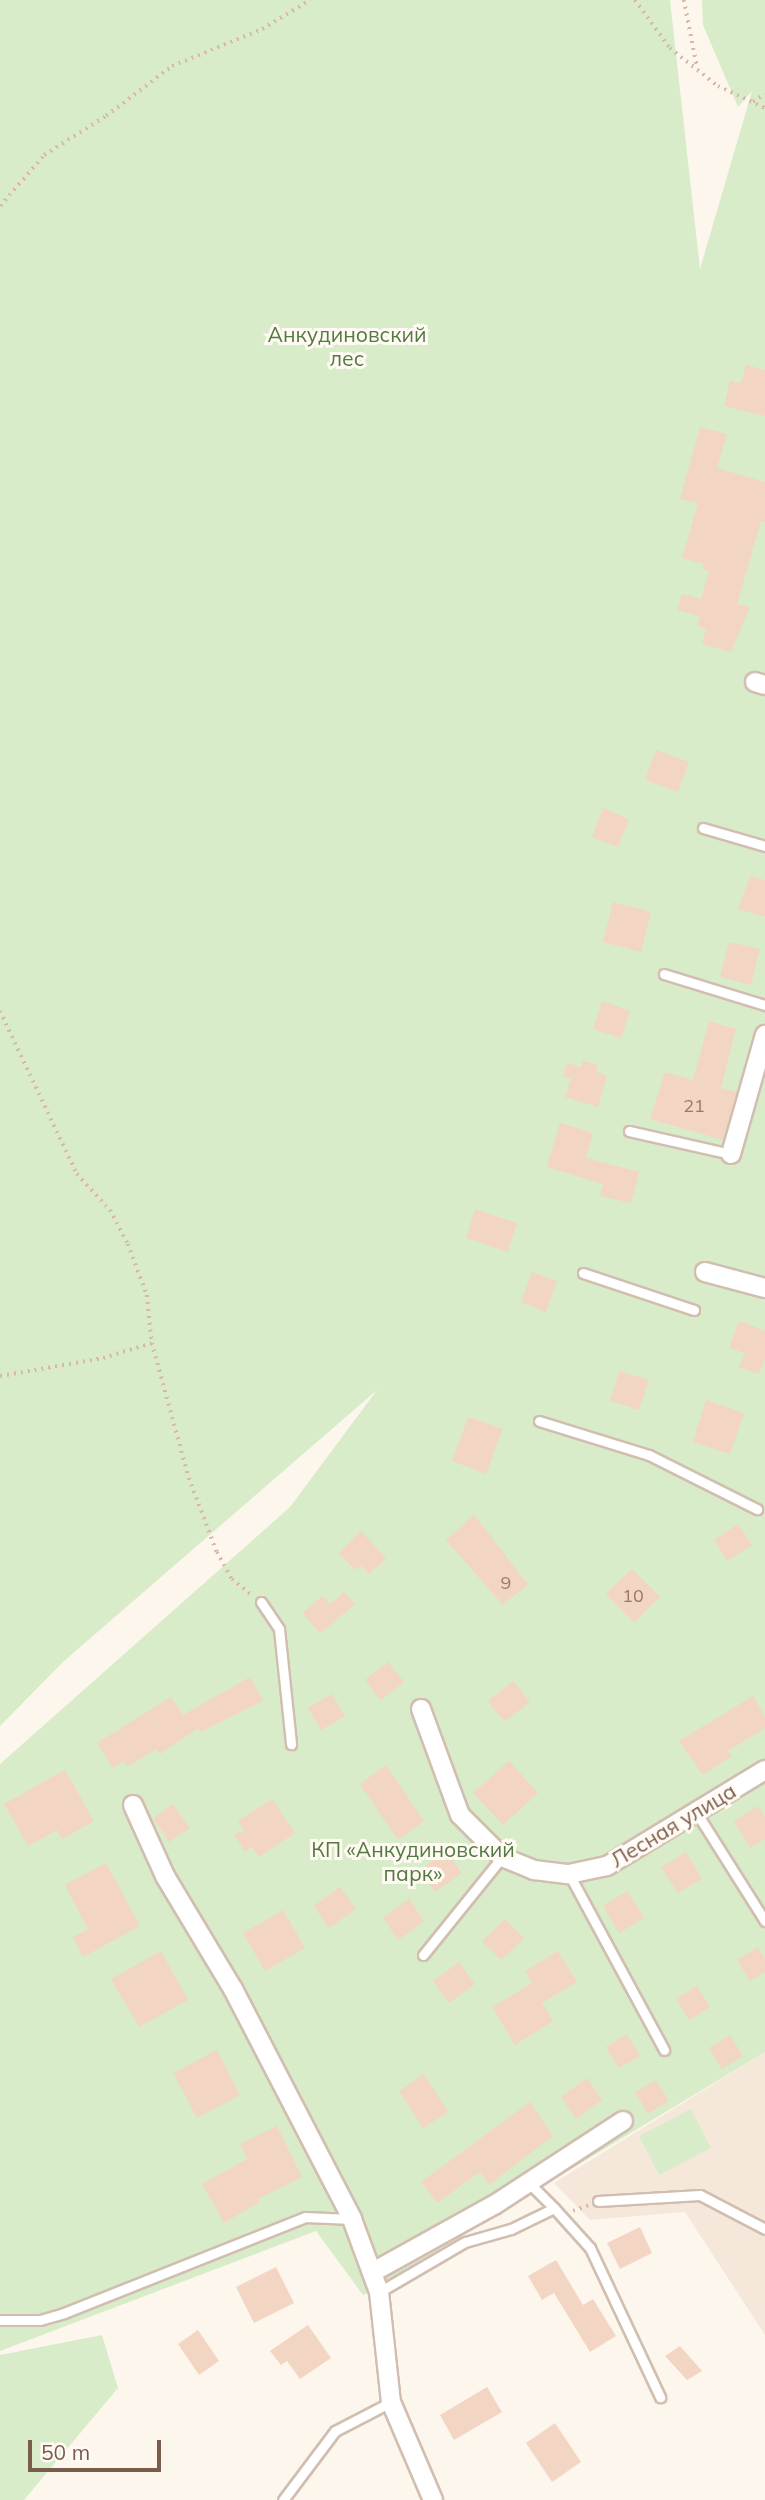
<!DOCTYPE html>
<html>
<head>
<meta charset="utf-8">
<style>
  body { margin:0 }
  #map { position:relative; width:765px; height:2500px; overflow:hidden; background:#fdf6ec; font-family:Mulish,sans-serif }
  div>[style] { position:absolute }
  .residential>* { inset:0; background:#f5e8da }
  .green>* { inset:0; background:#d8ecc9 }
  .building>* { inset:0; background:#f3d5c3 }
  .path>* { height:3.5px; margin-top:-1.75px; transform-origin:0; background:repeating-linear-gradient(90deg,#d9b8a5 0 2px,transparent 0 7px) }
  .roads { filter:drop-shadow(2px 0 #d1beb0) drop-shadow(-2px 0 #d1beb0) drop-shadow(0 2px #d1beb0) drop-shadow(0 -2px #d1beb0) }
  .lane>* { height:9px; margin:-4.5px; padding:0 4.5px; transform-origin:4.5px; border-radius:4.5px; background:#fff }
  .street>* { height:18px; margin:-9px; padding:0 9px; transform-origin:9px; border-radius:9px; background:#fff }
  span { translate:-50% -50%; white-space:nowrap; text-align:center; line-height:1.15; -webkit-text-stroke:6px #fffaf3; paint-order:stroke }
  .number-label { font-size:18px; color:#987a6a }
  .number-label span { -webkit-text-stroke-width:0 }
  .park-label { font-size:21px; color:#537a41 }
  .street-label { font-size:21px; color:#7a5c4d }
  .scale { position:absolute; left:28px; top:2440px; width:133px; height:32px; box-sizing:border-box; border:4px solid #7a5c4d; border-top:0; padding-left:9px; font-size:21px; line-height:24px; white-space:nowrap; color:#7a5c4d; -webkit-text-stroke:5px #fffaf3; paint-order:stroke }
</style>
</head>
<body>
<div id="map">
  <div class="residential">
    <div style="clip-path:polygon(765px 2052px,765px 2335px,685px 2212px,590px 2220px,554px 2183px)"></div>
  </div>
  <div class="green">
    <div style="clip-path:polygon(0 0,670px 0,700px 269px,752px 91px,738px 107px,703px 25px,702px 0,765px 0,765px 2052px,363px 2295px,316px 2231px,0 2351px,0 1764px,290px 1507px,377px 1390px,64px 1661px,0 1726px)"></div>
    <div style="clip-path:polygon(691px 2109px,711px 2148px,659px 2175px,639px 2136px)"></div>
    <div style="clip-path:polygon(102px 2335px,118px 2388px,24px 2500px,0 2500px,0 2355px)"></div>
  </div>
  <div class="building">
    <div style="clip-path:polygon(746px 365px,765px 370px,765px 416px,724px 406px,730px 381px,741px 383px)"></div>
    <div style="clip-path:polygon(700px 427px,727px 434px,717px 468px,765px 482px,765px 522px,761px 521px,737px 604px,750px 607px,731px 652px,702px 644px,706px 629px,697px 626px,700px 616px,677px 610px,682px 594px,701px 599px,709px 571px,702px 569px,704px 564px,682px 558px,698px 503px,680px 499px)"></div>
    <div style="clip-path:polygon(656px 750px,689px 762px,678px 792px,645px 780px)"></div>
    <div style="clip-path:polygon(603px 808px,629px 819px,618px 847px,592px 837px)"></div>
    <div style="clip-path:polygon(750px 876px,765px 880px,765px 917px,738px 909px)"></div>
    <div style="clip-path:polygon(613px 902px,651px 912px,641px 952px,603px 942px)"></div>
    <div style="clip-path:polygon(729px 942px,760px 949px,751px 985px,720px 977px)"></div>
    <div style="clip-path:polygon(602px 1001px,630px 1011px,621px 1038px,593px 1029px)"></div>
    <div style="clip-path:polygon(709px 1021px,736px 1029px,721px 1088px,737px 1092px,723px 1140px,650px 1119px,665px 1072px,693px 1080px)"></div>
    <div style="clip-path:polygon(583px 1061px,598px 1065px,596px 1072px,607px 1076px,598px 1107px,565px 1097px,571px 1079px,563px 1076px,567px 1063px,581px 1067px)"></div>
    <div style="clip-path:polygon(560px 1123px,593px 1133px,586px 1158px,639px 1172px,631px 1203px,600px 1196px,603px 1184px,547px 1167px)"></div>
    <div style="clip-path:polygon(475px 1209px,517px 1223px,508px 1252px,466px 1238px)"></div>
    <div style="clip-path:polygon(532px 1272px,557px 1281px,546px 1312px,521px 1302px)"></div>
    <div style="clip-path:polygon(739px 1321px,765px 1331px,765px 1359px,759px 1374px,739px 1367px,745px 1353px,729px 1348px)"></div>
    <div style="clip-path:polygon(619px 1371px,649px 1380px,639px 1410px,610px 1401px)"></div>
    <div style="clip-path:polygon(706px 1400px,744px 1413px,730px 1454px,693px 1442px)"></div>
    <div style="clip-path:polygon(468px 1417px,503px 1429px,486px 1474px,452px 1461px)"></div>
    <div style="clip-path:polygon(474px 1515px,528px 1584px,503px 1605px,446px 1540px)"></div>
    <div style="clip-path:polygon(738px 1524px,752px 1545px,727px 1561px,714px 1540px)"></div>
    <div style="clip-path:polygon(361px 1531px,386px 1558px,369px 1574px,361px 1565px,355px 1570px,339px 1553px)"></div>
    <div style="clip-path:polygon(632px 1569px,660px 1597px,634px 1623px,606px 1594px)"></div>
    <div style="clip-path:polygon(344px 1592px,355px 1604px,320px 1634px,303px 1613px,322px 1596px,330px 1604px)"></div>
    <div style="clip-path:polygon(388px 1662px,404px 1682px,381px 1700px,365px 1680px)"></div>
    <div style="clip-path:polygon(250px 1677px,263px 1701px,201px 1732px,198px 1728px,160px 1754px,156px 1749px,127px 1767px,124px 1761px,113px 1768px,97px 1743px,171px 1697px,183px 1715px)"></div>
    <div style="clip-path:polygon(513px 1681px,530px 1702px,504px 1722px,488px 1701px)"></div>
    <div style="clip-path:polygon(332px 1694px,345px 1716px,321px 1730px,308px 1708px)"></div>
    <div style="clip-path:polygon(753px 1696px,765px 1717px,765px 1728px,728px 1751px,732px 1756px,703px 1775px,679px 1741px)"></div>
    <div style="clip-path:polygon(509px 1761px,538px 1793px,503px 1825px,473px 1793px)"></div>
    <div style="clip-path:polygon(386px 1765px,424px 1821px,398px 1840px,360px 1784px)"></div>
    <div style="clip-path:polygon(65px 1770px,94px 1821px,62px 1839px,57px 1830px,28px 1846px,4px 1804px)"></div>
    <div style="clip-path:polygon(272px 1799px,295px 1833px,259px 1857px,252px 1847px,245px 1852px,234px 1834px,244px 1831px,238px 1821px)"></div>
    <div style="clip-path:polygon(173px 1804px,190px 1828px,169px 1842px,153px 1818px)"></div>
    <div style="clip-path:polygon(758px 1806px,765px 1817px,765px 1839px,750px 1848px,734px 1821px)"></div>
    <div style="clip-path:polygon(446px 1851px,462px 1873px,435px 1892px,420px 1870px)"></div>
    <div style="clip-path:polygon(686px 1852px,702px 1879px,678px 1893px,661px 1867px)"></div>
    <div style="clip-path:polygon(106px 1863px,140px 1926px,83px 1957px,73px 1937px,88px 1929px,65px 1885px)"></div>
    <div style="clip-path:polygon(340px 1887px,356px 1909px,329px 1928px,314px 1906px)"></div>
    <div style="clip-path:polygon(627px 1891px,644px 1918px,619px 1933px,603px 1906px)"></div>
    <div style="clip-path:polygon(409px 1899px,424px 1921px,398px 1940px,383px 1918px)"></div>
    <div style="clip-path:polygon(283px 1910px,305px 1948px,265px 1971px,243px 1933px)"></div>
    <div style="clip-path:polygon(505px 1919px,524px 1938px,501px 1960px,482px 1941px)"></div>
    <div style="clip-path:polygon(758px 1947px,765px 1959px,765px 1972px,750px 1981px,737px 1960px)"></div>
    <div style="clip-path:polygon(161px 1951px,188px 2000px,139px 2027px,111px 1979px)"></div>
    <div style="clip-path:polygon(558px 1951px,577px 1982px,542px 2003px,553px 2021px,515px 2045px,492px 2007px,532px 1983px,525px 1971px)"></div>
    <div style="clip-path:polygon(459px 1962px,475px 1984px,449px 2003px,433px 1981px)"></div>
    <div style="clip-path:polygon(697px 1986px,710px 2007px,689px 2020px,676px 1999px)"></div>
    <div style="clip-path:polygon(627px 2034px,640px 2056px,619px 2068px,606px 2047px)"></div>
    <div style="clip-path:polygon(730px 2035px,743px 2056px,722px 2069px,709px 2048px)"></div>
    <div style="clip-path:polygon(217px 2050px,240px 2095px,197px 2118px,173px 2073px)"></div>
    <div style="clip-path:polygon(424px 2074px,448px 2112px,423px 2128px,399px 2091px)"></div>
    <div style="clip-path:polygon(587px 2078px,602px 2100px,576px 2119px,561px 2097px)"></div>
    <div style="clip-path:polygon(656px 2080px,669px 2101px,648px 2114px,635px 2092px)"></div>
    <div style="clip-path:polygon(530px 2102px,553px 2136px,489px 2185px,480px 2172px,437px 2203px,421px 2182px)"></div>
    <div style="clip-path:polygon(277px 2126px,302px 2177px,258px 2199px,260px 2202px,224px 2223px,202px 2184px,247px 2159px,240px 2144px)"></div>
    <div style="clip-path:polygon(640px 2227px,652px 2253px,620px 2269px,607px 2243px)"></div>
    <div style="clip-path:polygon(556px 2260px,583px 2305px,593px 2299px,616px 2336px,590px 2352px,554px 2293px,542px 2300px,528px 2276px)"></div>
    <div style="clip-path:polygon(276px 2267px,294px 2303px,254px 2323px,236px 2287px)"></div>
    <div style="clip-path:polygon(308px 2325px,331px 2358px,300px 2379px,287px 2361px,281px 2365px,270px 2351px)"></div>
    <div style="clip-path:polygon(198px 2330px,219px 2361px,199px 2375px,178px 2344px)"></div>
    <div style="clip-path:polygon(680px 2346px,702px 2371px,687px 2380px,665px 2356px)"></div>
    <div style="clip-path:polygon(487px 2387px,502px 2412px,454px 2440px,440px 2415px)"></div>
    <div style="clip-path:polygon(555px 2423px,581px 2462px,552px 2482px,526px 2443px)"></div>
  </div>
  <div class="path">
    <div style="left:635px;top:0;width:59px;rotate:53.9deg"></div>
    <div style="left:670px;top:48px;width:61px;rotate:38.4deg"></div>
    <div style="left:718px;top:86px;width:52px;rotate:25.1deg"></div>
    <div style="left:684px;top:0;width:67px;rotate:78.9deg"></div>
    <div style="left:753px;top:102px;width:14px;rotate:-34deg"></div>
    <div style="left:0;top:206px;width:67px;rotate:-49.2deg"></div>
    <div style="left:44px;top:155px;width:73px;rotate:-32.2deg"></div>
    <div style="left:106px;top:116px;width:83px;rotate:-37.1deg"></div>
    <div style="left:172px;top:66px;width:97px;rotate:-22.3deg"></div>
    <div style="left:262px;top:29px;width:56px;rotate:-31.1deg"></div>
    <div style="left:0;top:1011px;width:180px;rotate:64.7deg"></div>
    <div style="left:77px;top:1174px;width:49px;rotate:47.5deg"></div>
    <div style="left:110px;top:1210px;width:38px;rotate:62deg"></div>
    <div style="left:128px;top:1244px;width:54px;rotate:69.6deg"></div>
    <div style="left:147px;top:1295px;width:48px;rotate:84.1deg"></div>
    <div style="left:152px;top:1343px;width:140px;rotate:74.7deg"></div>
    <div style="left:189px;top:1478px;width:79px;rotate:69.3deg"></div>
    <div style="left:217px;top:1552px;width:31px;rotate:61deg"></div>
    <div style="left:232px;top:1579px;width:26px;rotate:39deg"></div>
    <div style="left:0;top:1376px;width:105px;rotate:-9.9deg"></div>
    <div style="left:103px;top:1358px;width:51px;rotate:-17deg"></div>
    <div style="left:573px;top:2211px;width:17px;rotate:-21deg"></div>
  </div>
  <div class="roads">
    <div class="lane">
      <div style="left:703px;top:828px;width:65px;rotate:16.2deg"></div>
      <div style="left:664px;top:974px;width:106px;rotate:17.1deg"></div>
      <div style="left:629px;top:1131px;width:105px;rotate:12.7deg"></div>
      <div style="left:583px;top:1273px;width:117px;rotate:18.4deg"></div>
      <div style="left:539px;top:1421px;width:115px;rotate:17.2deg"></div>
      <div style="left:649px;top:1455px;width:121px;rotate:26.6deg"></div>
      <div style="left:261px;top:1602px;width:32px;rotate:56deg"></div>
      <div style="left:279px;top:1629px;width:116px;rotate:84deg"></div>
      <div style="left:696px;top:1812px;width:129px;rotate:57.7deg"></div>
      <div style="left:569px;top:1874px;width:200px;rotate:61.6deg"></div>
      <div style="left:423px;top:1955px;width:126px;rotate:-51.1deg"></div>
      <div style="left:528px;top:2182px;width:37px;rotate:45deg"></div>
      <div style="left:598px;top:2201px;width:102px;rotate:-3.4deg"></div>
      <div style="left:700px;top:2195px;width:73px;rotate:27.6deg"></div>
      <div style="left:379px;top:2292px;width:99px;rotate:-30.2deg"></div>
      <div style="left:465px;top:2242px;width:48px;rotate:-15.8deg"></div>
      <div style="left:511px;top:2229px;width:48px;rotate:-26deg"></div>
      <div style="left:554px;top:2208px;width:54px;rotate:48deg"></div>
      <div style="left:590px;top:2248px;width:165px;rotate:64.8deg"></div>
      <div style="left:0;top:2320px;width:40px"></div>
      <div style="left:40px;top:2320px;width:25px;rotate:-16deg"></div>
      <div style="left:64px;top:2313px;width:259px;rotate:-21.7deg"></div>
      <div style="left:305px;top:2217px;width:47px;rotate:2.4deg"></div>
      <div style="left:283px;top:2500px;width:86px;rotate:-53deg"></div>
      <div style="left:335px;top:2431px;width:63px;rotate:-27.4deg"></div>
    </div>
    <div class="street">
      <div style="left:755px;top:682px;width:10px;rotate:17deg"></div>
      <div style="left:731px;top:1154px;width:124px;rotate:-74.1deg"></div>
      <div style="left:705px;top:1272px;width:62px;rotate:14.9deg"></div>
      <div style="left:421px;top:1709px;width:113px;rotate:69.8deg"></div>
      <div style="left:460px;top:1815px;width:59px;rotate:45deg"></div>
      <div style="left:502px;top:1857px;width:35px;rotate:22deg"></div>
      <div style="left:534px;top:1870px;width:35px;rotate:7deg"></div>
      <div style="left:569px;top:1874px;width:39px;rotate:-12deg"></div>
      <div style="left:607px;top:1866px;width:185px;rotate:-31.3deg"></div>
      <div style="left:133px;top:1805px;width:78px;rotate:65.7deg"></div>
      <div style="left:165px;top:1876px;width:132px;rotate:59deg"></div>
      <div style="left:233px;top:1989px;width:259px;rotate:62.6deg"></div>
      <div style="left:352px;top:2219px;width:78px;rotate:69.7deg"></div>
      <div style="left:379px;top:2292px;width:111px;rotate:83.8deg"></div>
      <div style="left:391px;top:2402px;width:107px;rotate:66.8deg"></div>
      <div style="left:373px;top:2272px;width:138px;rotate:-29deg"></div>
      <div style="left:494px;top:2205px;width:154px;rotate:-33.1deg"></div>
    </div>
  </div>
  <div class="number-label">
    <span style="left:694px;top:1106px">21</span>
    <span style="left:506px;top:1583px">9</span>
    <span style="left:633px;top:1596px">10</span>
  </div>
  <div class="park-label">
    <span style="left:347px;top:346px">Анкудиновский<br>лес</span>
    <span style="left:413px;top:1861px">КП «Анкудиновский<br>парк»</span>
  </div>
  <div class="street-label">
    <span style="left:673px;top:1825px;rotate:-31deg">Лесная улица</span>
  </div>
  <div class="scale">50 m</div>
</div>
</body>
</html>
